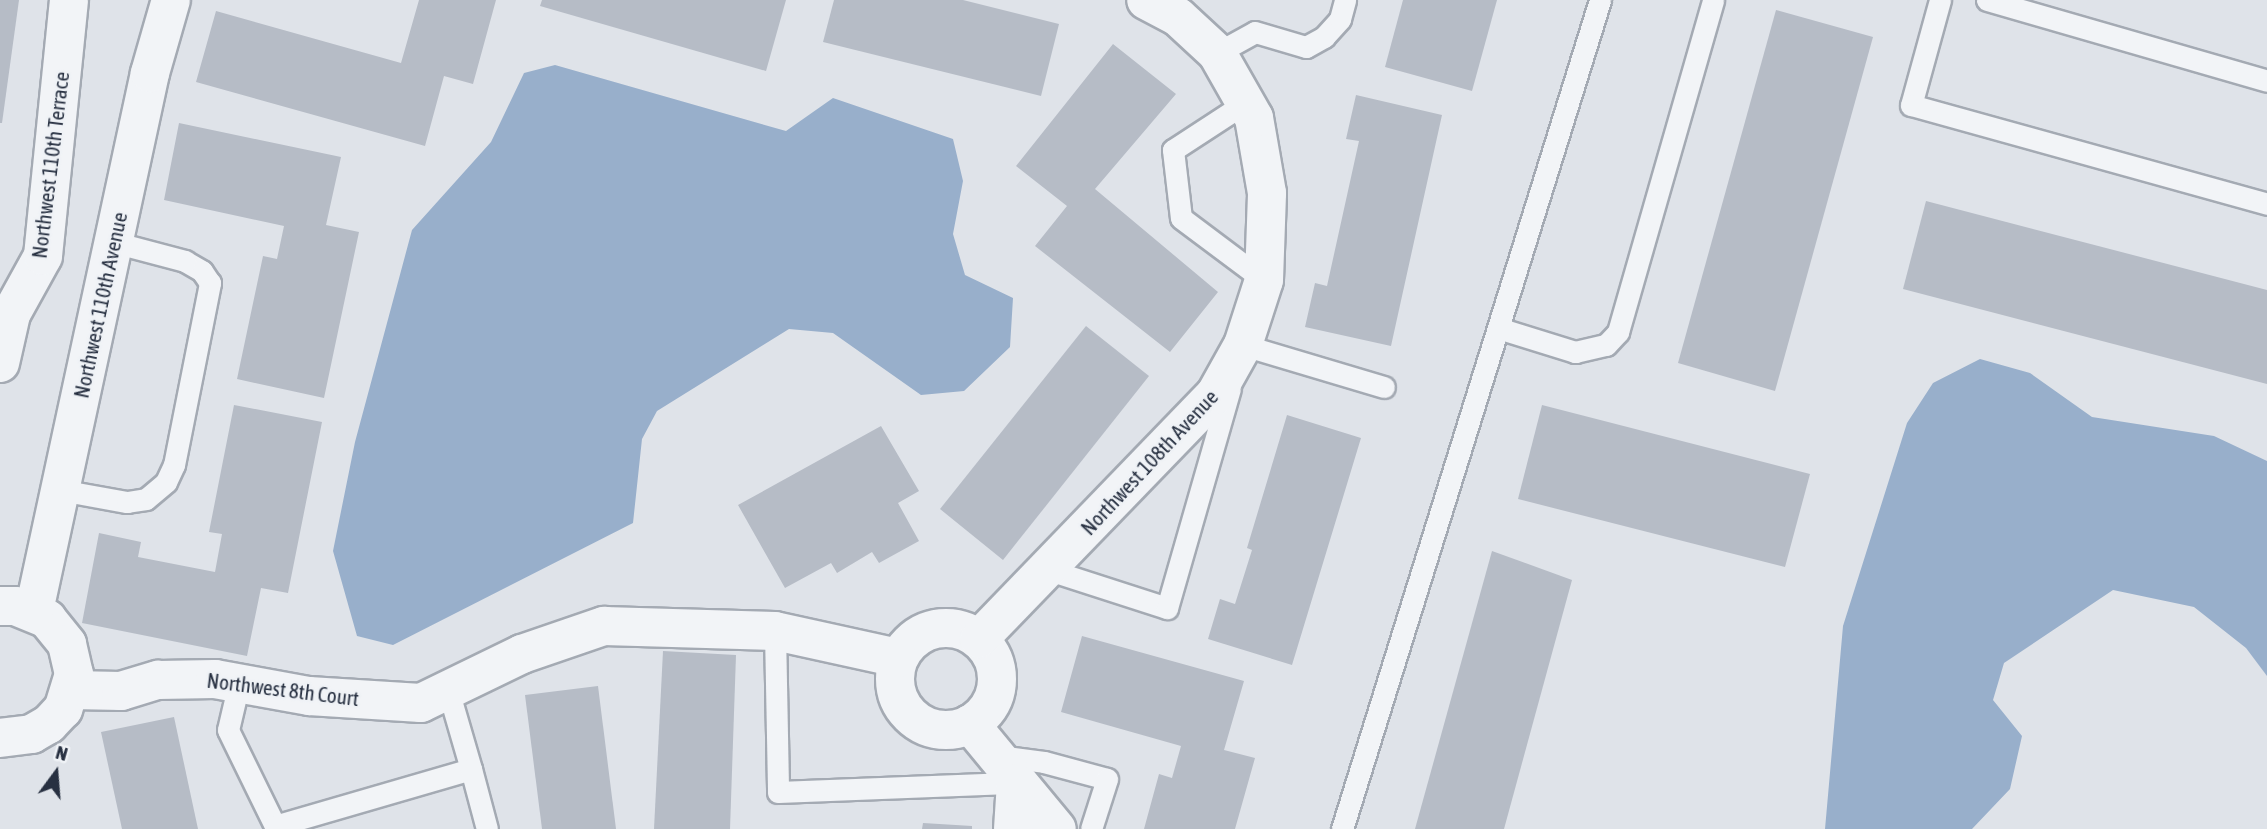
<!DOCTYPE html>
<html>
<head>
<meta charset="utf-8">
<style>
  body { margin:0 }
  #map { position:relative; width:2267px; height:829px; overflow:hidden; background:#dfe3e9; font-family:"Asap Condensed",sans-serif }
  div>[style] { position:absolute }
  .water>* { inset:0; background:#98afcb }
  .building>* { inset:0; background:#b6bcc6 }
  .roads { filter:drop-shadow(2px 0 #a4aab3) drop-shadow(-2px 0 #a4aab3) drop-shadow(0 2px #a4aab3) drop-shadow(0 -2px #a4aab3) }
  .service>* { height:21px; margin:-10.5px; padding:0 10.5px; transform-origin:10.5px; border-radius:10.5px; background:#f2f4f7 }
  .minor>* { height:38px; margin:-19px; padding:0 19px; transform-origin:19px; border-radius:19px; background:#f2f4f7 }
  .minor>.ring { margin:-19px; padding:0; box-sizing:content-box; background:none; border:38px solid #f2f4f7; border-radius:50% }
  span { translate:-50% -50%; white-space:nowrap; text-align:center; line-height:1.15; -webkit-text-stroke:5px #eff2f6; paint-order:stroke }
  .street-label { font-size:21px; color:#273041 }
  .north { position:absolute; left:21px; top:738px; width:70px; height:70px; -webkit-text-stroke:5px #eff2f6; paint-order:stroke; rotate:16deg; font-size:19px; font-weight:700; line-height:28px; text-align:center; color:#273041 }
  .north::after { content:''; display:block; margin:auto; width:24px; height:32px; background:#273041; clip-path:polygon(50% 0,100% 100%,50% 72%,0 100%) }
</style>
</head>
<body>
<div id="map">
  <div class="water">
    <div style="clip-path:polygon(555px 65px,786px 131px,833px 98px,953px 139px,963px 181px,953px 234px,965px 275px,1013px 298px,1010px 347px,964px 391px,921px 395px,833px 333px,789px 329px,657px 411px,642px 439px,633px 523px,393px 645px,357px 636px,333px 551px,355px 442px,412px 230px,491px 142px,524px 73px)"></div>
    <div style="clip-path:polygon(1980px 359px,2030px 373px,2092px 417px,2214px 436px,2267px 461px,2267px 676px,2246px 648px,2194px 607px,2113px 590px,2004px 663px,1993px 700px,2022px 736px,2010px 789px,1972px 829px,1825px 829px,1843px 626px,1907px 423px,1933px 383px)"></div>
  </div>
  <div class="building">
    <div style="clip-path:polygon(0 0,19px 0,2px 123px,0 123px)"></div>
    <div style="clip-path:polygon(419px 0,496px 0,473px 84px,444px 76px,425px 146px,196px 82px,216px 11px,401px 63px)"></div>
    <div style="clip-path:polygon(542px 0,786px 0,766px 71px,540px 6px)"></div>
    <div style="clip-path:polygon(834px 0,963px 0,1059px 24px,1041px 96px,823px 42px)"></div>
    <div style="clip-path:polygon(1403px 0,1497px 0,1472px 91px,1385px 67px)"></div>
    <div style="clip-path:polygon(1776px 10px,1873px 37px,1775px 391px,1678px 363px)"></div>
    <div style="clip-path:polygon(1113px 44px,1176px 94px,1095px 189px,1218px 292px,1170px 352px,1035px 246px,1067px 206px,1016px 166px)"></div>
    <div style="clip-path:polygon(1356px 95px,1442px 115px,1391px 346px,1305px 327px,1315px 283px,1327px 286px,1359px 141px,1346px 139px)"></div>
    <div style="clip-path:polygon(179px 123px,341px 157px,326px 225px,359px 232px,324px 398px,237px 379px,263px 256px,277px 259px,284px 226px,164px 200px)"></div>
    <div style="clip-path:polygon(1926px 201px,2267px 290px,2267px 384px,1903px 289px)"></div>
    <div style="clip-path:polygon(1086px 326px,1149px 376px,1003px 560px,940px 509px)"></div>
    <div style="clip-path:polygon(234px 405px,322px 422px,288px 593px,261px 588px,247px 656px,82px 623px,99px 533px,141px 542px,138px 557px,215px 572px,222px 534px,209px 532px)"></div>
    <div style="clip-path:polygon(1542px 405px,1810px 474px,1785px 567px,1518px 499px)"></div>
    <div style="clip-path:polygon(1287px 415px,1361px 438px,1292px 665px,1208px 639px,1220px 599px,1235px 604px,1252px 550px,1247px 548px)"></div>
    <div style="clip-path:polygon(881px 426px,919px 491px,898px 503px,919px 541px,879px 563px,872px 552px,837px 573px,831px 563px,785px 588px,738px 505px)"></div>
    <div style="clip-path:polygon(1492px 551px,1572px 580px,1504px 829px,1415px 829px)"></div>
    <div style="clip-path:polygon(1082px 636px,1244px 681px,1224px 750px,1255px 758px,1235px 829px,1144px 829px,1159px 774px,1172px 778px,1181px 746px,1061px 712px)"></div>
    <div style="clip-path:polygon(663px 651px,736px 655px,730px 829px,654px 829px)"></div>
    <div style="clip-path:polygon(598px 686px,616px 829px,542px 829px,525px 695px)"></div>
    <div style="clip-path:polygon(174px 717px,198px 829px,122px 829px,101px 732px)"></div>
    <div style="clip-path:polygon(923px 823px,972px 826px,972px 829px,922px 829px)"></div>
  </div>
  <div class="roads">
    <div class="service">
      <div style="left:1940px;top:0;width:109px;rotate:105.4deg"></div>
      <div style="left:1911px;top:105px;width:370px;rotate:15.5deg"></div>
      <div style="left:1987px;top:0;width:291px;rotate:16.1deg"></div>
      <div style="left:1217px;top:53px;width:43px;rotate:-28.9deg"></div>
      <div style="left:1255px;top:32px;width:53px;rotate:16.4deg"></div>
      <div style="left:1306px;top:47px;width:21px;rotate:-29deg"></div>
      <div style="left:1324px;top:37px;width:24px;rotate:-48deg"></div>
      <div style="left:1340px;top:19px;width:20px;rotate:-75deg"></div>
      <div style="left:1245px;top:103px;width:86px;rotate:146.9deg"></div>
      <div style="left:1173px;top:150px;width:68px;rotate:83.3deg"></div>
      <div style="left:1181px;top:218px;width:104px;rotate:36.8deg"></div>
      <div style="left:1498px;top:328px;width:81px;rotate:17.3deg"></div>
      <div style="left:1575px;top:352px;width:32px;rotate:-13deg"></div>
      <div style="left:1606px;top:345px;width:18px;rotate:-47deg"></div>
      <div style="left:1618px;top:332px;width:345px;rotate:-74deg"></div>
      <div style="left:1241px;top:351px;width:6px;rotate:-72deg"></div>
      <div style="left:1243px;top:345px;width:147px;rotate:16.6deg"></div>
      <div style="left:60px;top:490px;width:68px;rotate:10.2deg"></div>
      <div style="left:127px;top:502px;width:19px;rotate:-9deg"></div>
      <div style="left:146px;top:499px;width:26px;rotate:-40deg"></div>
      <div style="left:166px;top:482px;width:19px;rotate:-65deg"></div>
      <div style="left:174px;top:465px;width:186px;rotate:-78.8deg"></div>
      <div style="left:210px;top:283px;width:14px;rotate:-124deg"></div>
      <div style="left:202px;top:271px;width:20px;rotate:-150deg"></div>
      <div style="left:185px;top:261px;width:74px;rotate:-165.2deg"></div>
      <div style="left:1049px;top:570px;width:124px;rotate:17.9deg"></div>
      <div style="left:1167px;top:608px;width:228px;rotate:-74deg"></div>
      <div style="left:775px;top:631px;width:161px;rotate:88.9deg"></div>
      <div style="left:778px;top:792px;width:238px;rotate:-2.2deg"></div>
      <div style="left:239px;top:683px;width:48px;rotate:103.2deg"></div>
      <div style="left:228px;top:730px;width:107px;rotate:63.9deg"></div>
      <div style="left:275px;top:826px;width:204px;rotate:-16.2deg"></div>
      <div style="left:471px;top:769px;width:82px;rotate:-106.2deg"></div>
      <div style="left:998px;top:756px;width:46px;rotate:7.4deg"></div>
      <div style="left:1044px;top:762px;width:65px;rotate:15.1deg"></div>
      <div style="left:1107px;top:779px;width:52px;rotate:107.7deg"></div>
      <div style="left:471px;top:769px;width:62px;rotate:75.1deg"></div>
      <div style="left:1342px;top:829px;width:868px;rotate:-72.71deg"></div>
    </div>
    <div class="minor">
      <div style="left:0;top:363px;width:50px;rotate:-77.3deg"></div>
      <div style="left:11px;top:314px;width:66px;rotate:-61.1deg"></div>
      <div style="left:43px;top:256px;width:257px;rotate:-84.2deg"></div>
      <div style="left:0;top:606px;width:15px"></div>
      <div style="left:15px;top:606px;width:35px;rotate:22deg"></div>
      <div style="left:47px;top:619px;width:32px;rotate:51deg"></div>
      <div style="left:67px;top:644px;width:31px;rotate:77deg"></div>
      <div style="left:74px;top:674px;width:37px;rotate:107deg"></div>
      <div style="left:63px;top:709px;width:21px;rotate:133deg"></div>
      <div style="left:49px;top:724px;width:20px;rotate:150deg"></div>
      <div style="left:32px;top:734px;width:32px;rotate:173deg"></div>
      <div style="left:34px;top:611px;width:550px;rotate:-77.83deg"></div>
      <div style="left:150px;top:73px;width:76px;rotate:-74deg"></div>
      <div class="ring" style="left:895px;top:628px;width:64px;height:64px"></div>
      <div style="left:979px;top:639px;width:339px;rotate:-46deg"></div>
      <div style="left:1215px;top:395px;width:57px;rotate:-60.8deg"></div>
      <div style="left:1243px;top:345px;width:68px;rotate:-72.1deg"></div>
      <div style="left:1264px;top:280px;width:87px;rotate:-88deg"></div>
      <div style="left:1267px;top:193px;width:76px;rotate:-99.8deg"></div>
      <div style="left:1254px;top:118px;width:75px;rotate:-119.6deg"></div>
      <div style="left:1217px;top:53px;width:53px;rotate:-137.3deg"></div>
      <div style="left:1178px;top:17px;width:36px;rotate:-152deg"></div>
      <div style="left:72px;top:690px;width:49px;rotate:1.2deg"></div>
      <div style="left:121px;top:691px;width:39px;rotate:-17deg"></div>
      <div style="left:158px;top:680px;width:57px;rotate:-1deg"></div>
      <div style="left:215px;top:679px;width:96px;rotate:10.3deg"></div>
      <div style="left:309px;top:696px;width:112px;rotate:3.6deg"></div>
      <div style="left:421px;top:703px;width:112px;rotate:-25.9deg"></div>
      <div style="left:522px;top:654px;width:87px;rotate:-18.9deg"></div>
      <div style="left:604px;top:626px;width:171px;rotate:1.7deg"></div>
      <div style="left:775px;top:631px;width:126px;rotate:12.4deg"></div>
      <div style="left:970px;top:724px;width:136px;rotate:50.4deg"></div>
      <div style="left:1013px;top:829px;width:46px;rotate:-86.3deg"></div>
    </div>
  </div>
  <div class="street-label">
    <span style="left:50px;top:165px;rotate:-83deg">Northwest 110th Terrace</span>
    <span style="left:100px;top:305px;rotate:-78deg">Northwest 110th Avenue</span>
    <span style="left:1149px;top:462px;rotate:-47deg">Northwest 108th Avenue</span>
    <span style="left:283px;top:689px;rotate:7deg">Northwest 8th Court</span>
  </div>
  <div class="north">N</div>
</div>
</body>
</html>
